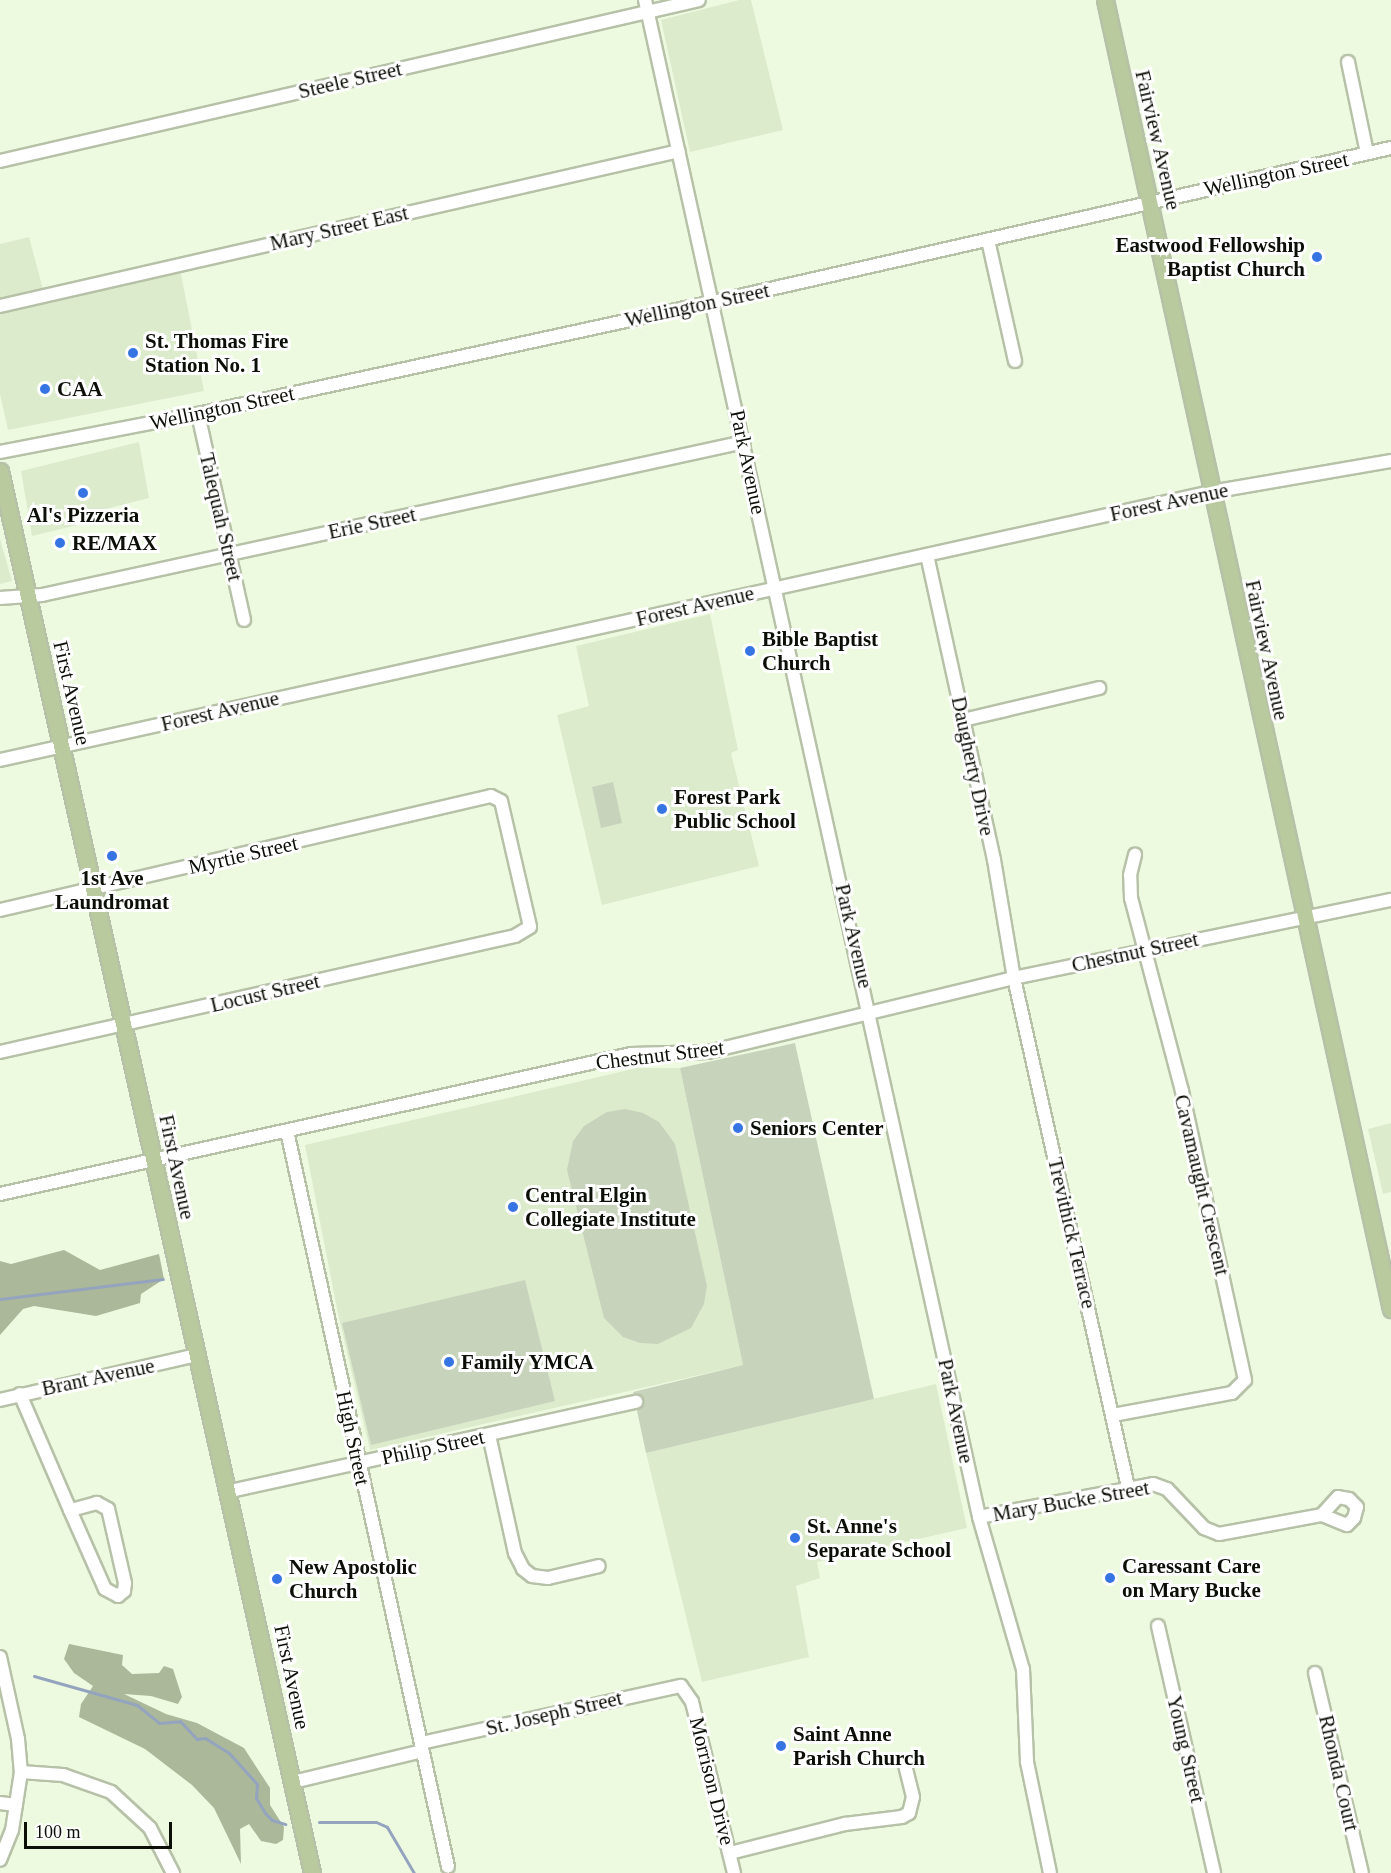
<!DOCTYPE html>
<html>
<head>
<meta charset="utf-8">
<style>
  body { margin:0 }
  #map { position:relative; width:1391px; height:1873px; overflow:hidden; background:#eefae0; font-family:"Times New Roman",serif }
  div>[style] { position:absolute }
  .built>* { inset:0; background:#dcebcc }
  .green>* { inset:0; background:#c8d3bc }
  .forest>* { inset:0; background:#abb89a }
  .stream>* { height:3px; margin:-1.5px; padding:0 1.5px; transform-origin:1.5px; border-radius:1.5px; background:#94a4bf }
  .roads { filter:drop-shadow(2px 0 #b6c1a8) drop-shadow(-2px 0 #b6c1a8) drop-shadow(0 2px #b6c1a8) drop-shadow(0 -2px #b6c1a8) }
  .minor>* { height:12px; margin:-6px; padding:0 6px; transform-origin:6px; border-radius:6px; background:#fff }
  .major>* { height:15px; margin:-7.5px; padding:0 7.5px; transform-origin:7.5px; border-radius:7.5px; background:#b8ca9e }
  .dots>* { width:16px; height:16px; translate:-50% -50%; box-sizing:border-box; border:3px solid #fff; border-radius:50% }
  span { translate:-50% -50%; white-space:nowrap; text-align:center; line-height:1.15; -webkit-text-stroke:6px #fff; paint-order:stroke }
  .street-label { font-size:21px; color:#0c0f07 }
  .poi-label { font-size:21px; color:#0c0f07; font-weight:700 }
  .right { translate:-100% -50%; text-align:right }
  .left { translate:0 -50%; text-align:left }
  .scale { position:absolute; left:24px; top:1822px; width:148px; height:27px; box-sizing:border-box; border:3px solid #0c0f07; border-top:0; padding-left:8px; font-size:18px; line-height:21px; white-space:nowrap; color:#0c0f07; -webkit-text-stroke:4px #fff; paint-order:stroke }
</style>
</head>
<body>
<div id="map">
  <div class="built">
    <div style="clip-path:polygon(739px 0,751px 0,783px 130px,690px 152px,661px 20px)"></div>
    <div style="clip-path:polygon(29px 237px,47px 304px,180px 269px,204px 391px,8px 430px,0 394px,0 244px)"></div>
    <div style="clip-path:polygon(139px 442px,149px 498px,94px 512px,94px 521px,32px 536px,21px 471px)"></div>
    <div style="clip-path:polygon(0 539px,12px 581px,0 584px)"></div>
    <div style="clip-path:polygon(710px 614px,738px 750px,731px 753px,759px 866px,602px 905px,557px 715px,589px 706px,576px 646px)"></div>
    <div style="clip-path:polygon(637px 1068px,680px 1068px,743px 1365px,370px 1450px,338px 1314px,305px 1145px)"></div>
    <div style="clip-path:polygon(1391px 1123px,1391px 1192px,1383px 1194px,1368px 1129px)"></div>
    <div style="clip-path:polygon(936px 1384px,967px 1528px,817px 1562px,820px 1578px,796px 1586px,809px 1657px,702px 1682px,646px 1453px)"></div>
  </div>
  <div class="green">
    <div style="clip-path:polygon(613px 782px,622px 823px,601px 828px,592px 787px)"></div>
    <div style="clip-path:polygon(795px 1043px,874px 1399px,646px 1453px,633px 1392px,743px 1365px,680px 1068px)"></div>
    <div style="clip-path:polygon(625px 1109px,643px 1113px,659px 1122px,675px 1144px,707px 1286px,704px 1304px,691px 1328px,658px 1344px,640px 1343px,623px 1337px,604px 1318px,567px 1170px,573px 1141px,584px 1126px,607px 1112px)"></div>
    <div style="clip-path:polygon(525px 1280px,555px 1401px,371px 1445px,342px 1323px)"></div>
  </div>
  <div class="forest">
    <div style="clip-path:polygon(64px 1250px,100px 1270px,159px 1254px,164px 1279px,141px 1294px,140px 1303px,96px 1316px,34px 1306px,23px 1309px,0 1335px,0 1261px,11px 1264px)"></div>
    <div style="clip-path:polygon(69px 1644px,123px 1655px,122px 1665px,132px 1674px,159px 1673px,164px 1666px,173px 1669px,182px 1697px,178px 1704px,151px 1696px,124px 1694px,166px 1714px,197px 1723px,244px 1748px,270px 1788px,270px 1805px,284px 1827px,283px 1840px,276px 1844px,261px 1841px,249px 1824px,240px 1829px,241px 1864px,214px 1808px,192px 1785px,145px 1749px,79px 1717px,81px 1704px,93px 1686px,74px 1673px,64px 1659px)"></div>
  </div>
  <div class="stream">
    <div style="left:0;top:1299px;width:164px;rotate:-7deg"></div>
    <div style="left:34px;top:1676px;width:107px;rotate:15.7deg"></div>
    <div style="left:137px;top:1705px;width:28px;rotate:39deg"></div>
    <div style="left:159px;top:1723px;width:21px;rotate:-5deg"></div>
    <div style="left:180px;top:1721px;width:25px;rotate:47deg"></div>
    <div style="left:197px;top:1739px;width:8px;rotate:-7deg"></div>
    <div style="left:205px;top:1738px;width:28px;rotate:32deg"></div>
    <div style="left:229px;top:1753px;width:42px;rotate:47.9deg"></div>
    <div style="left:257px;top:1784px;width:14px;rotate:94deg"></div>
    <div style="left:256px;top:1798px;width:17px;rotate:59deg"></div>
    <div style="left:265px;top:1813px;width:10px;rotate:45deg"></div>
    <div style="left:272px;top:1820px;width:14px;rotate:17deg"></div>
    <div style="left:319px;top:1822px;width:57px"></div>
    <div style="left:376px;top:1822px;width:12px;rotate:24deg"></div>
    <div style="left:387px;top:1827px;width:53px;rotate:59.6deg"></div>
  </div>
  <div class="roads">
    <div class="minor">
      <div style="left:645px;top:0;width:1553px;rotate:77.58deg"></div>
      <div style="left:979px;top:1517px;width:158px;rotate:73.9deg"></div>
      <div style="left:1023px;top:1669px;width:93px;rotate:87.5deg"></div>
      <div style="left:1027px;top:1762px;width:113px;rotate:78.3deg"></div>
      <div style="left:1348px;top:62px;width:93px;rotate:78.2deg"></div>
      <div style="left:0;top:161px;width:717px;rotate:-12.97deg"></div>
      <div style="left:988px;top:240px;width:124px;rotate:77.4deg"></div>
      <div style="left:0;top:306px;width:696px;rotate:-12.86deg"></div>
      <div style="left:198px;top:414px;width:211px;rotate:77.4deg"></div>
      <div style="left:0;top:452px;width:202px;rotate:-10.9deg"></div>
      <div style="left:198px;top:414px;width:527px;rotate:-12.27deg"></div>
      <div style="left:713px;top:302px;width:695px;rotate:-12.8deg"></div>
      <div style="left:927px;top:555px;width:312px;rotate:77.6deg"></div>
      <div style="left:994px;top:860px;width:120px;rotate:80.4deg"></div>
      <div style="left:1014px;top:978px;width:522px;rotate:77.38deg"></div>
      <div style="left:0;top:598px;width:42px;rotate:-4.1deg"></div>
      <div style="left:42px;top:595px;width:718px;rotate:-12.3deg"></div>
      <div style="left:963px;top:720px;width:140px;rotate:-13.2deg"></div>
      <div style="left:0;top:760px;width:1240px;rotate:-12.48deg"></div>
      <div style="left:1211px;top:492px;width:183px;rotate:-9.8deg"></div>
      <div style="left:0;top:910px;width:504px;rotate:-13.07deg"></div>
      <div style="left:491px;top:796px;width:11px;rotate:27deg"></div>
      <div style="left:501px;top:801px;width:129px;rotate:77deg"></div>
      <div style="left:530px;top:927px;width:17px;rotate:149deg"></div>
      <div style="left:515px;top:936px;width:528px;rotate:167.31deg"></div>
      <div style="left:287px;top:1131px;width:753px;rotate:77.66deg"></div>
      <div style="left:0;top:1194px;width:646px;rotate:-12.51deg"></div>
      <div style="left:631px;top:1054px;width:77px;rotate:-1.5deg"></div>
      <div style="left:708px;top:1052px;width:315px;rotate:-13.6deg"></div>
      <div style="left:1014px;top:978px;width:385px;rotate:-11.7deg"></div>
      <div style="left:20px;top:1394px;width:126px;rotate:66.7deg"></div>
      <div style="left:70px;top:1510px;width:86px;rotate:66.1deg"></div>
      <div style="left:105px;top:1589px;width:15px;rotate:28deg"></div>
      <div style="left:118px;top:1596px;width:8px;rotate:-40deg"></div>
      <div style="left:124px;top:1591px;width:8px;rotate:-83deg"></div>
      <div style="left:125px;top:1583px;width:76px;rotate:-102.9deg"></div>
      <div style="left:108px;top:1509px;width:13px;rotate:-151deg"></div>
      <div style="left:97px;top:1503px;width:28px;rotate:165deg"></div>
      <div style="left:0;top:1400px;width:202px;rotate:-12.9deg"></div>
      <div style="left:1113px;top:1415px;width:121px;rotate:-10.5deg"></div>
      <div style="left:1232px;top:1393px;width:18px;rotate:-45deg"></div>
      <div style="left:1245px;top:1380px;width:296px;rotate:-102.3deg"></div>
      <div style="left:1182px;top:1091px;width:200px;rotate:-104.8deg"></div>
      <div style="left:1131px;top:898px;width:23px;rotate:-92deg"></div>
      <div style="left:1130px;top:875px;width:21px;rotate:-76deg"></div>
      <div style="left:489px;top:1435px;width:121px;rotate:77.6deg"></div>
      <div style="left:515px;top:1553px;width:18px;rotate:63deg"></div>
      <div style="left:523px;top:1569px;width:11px;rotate:38deg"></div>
      <div style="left:532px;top:1576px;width:16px;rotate:7deg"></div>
      <div style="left:548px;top:1578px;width:52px;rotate:-13.2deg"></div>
      <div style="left:230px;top:1491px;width:416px;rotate:-12.4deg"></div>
      <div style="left:979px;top:1517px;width:177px;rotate:-10.7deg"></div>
      <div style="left:1153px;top:1484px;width:15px;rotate:20deg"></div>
      <div style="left:1167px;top:1489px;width:54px;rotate:46.5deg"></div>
      <div style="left:1204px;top:1528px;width:16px;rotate:22deg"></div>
      <div style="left:1219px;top:1534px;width:105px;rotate:-10.5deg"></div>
      <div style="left:1322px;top:1515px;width:27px;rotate:22deg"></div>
      <div style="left:1347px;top:1525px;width:10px;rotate:-45deg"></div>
      <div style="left:1354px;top:1518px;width:11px;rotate:-75deg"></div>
      <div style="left:1357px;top:1507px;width:11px;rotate:-135deg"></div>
      <div style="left:1349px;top:1499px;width:11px;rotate:-170deg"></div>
      <div style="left:1338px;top:1497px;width:24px;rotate:132deg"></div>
      <div style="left:1158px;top:1626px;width:253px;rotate:77.2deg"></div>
      <div style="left:0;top:1657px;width:84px;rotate:77.6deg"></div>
      <div style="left:18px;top:1739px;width:33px;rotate:85deg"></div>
      <div style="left:21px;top:1772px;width:59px;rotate:98.8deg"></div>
      <div style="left:12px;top:1830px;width:32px;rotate:112deg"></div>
      <div style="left:1315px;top:1673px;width:205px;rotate:76.8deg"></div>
      <div style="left:421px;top:1743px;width:266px;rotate:-12.4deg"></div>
      <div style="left:681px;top:1686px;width:19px;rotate:55deg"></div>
      <div style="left:692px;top:1702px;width:176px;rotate:76.2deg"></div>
      <div style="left:21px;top:1772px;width:42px;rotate:4.1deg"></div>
      <div style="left:63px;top:1775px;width:51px;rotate:19.5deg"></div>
      <div style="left:111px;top:1792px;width:53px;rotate:42.7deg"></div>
      <div style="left:150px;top:1828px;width:51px;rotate:62.9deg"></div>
      <div style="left:293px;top:1782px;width:133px;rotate:-13.5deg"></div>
      <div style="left:0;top:1803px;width:16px;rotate:7deg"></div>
      <div style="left:730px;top:1853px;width:119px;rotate:-14.2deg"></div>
      <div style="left:845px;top:1824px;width:57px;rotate:-7deg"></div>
      <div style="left:902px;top:1817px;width:8px;rotate:-30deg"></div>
      <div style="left:909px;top:1813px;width:16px;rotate:-76deg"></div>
      <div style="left:913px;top:1797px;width:37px;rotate:-104deg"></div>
    </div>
    <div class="major">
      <div style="left:1105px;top:0;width:1340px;rotate:77.68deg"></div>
      <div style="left:0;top:471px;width:1436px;rotate:77.45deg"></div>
    </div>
  </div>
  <div class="dots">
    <div style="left:1317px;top:257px;background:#3774e3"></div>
    <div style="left:133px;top:353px;background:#3774e3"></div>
    <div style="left:45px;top:389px;background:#3774e3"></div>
    <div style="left:83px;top:493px;background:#3774e3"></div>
    <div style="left:60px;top:543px;background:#3774e3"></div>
    <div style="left:750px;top:651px;background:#3774e3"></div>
    <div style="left:662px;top:809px;background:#3774e3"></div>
    <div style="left:112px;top:856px;background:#3774e3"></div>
    <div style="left:738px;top:1128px;background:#3774e3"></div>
    <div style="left:513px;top:1207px;background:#3774e3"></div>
    <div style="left:449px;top:1362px;background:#3774e3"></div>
    <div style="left:795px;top:1538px;background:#3774e3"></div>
    <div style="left:1110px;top:1578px;background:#3774e3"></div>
    <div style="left:277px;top:1579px;background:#3774e3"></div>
    <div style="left:781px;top:1746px;background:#3774e3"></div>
  </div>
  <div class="street-label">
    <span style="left:350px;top:80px;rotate:-13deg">Steele Street</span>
    <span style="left:1158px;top:140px;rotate:77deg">Fairview Avenue</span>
    <span style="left:1276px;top:174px;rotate:-12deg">Wellington Street</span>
    <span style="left:339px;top:228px;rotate:-13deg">Mary Street East</span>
    <span style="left:697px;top:305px;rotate:-12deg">Wellington Street</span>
    <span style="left:222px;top:408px;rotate:-12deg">Wellington Street</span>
    <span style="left:748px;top:462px;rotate:78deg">Park Avenue</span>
    <span style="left:1169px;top:502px;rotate:-12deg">Forest Avenue</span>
    <span style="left:221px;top:517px;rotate:77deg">Talequah Street</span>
    <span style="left:372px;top:523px;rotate:-12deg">Erie Street</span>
    <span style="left:695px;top:606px;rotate:-13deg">Forest Avenue</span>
    <span style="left:1267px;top:650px;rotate:78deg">Fairview Avenue</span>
    <span style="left:72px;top:693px;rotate:77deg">First Avenue</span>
    <span style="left:220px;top:711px;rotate:-13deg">Forest Avenue</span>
    <span style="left:973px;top:766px;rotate:78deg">Daugherty Drive</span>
    <span style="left:243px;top:855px;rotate:-13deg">Myrtie Street</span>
    <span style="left:854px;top:936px;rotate:77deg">Park Avenue</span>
    <span style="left:1135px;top:952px;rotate:-12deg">Chestnut Street</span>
    <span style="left:265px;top:993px;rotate:-13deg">Locust Street</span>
    <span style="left:660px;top:1055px;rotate:-7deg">Chestnut Street</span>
    <span style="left:177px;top:1167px;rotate:78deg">First Avenue</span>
    <span style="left:1202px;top:1185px;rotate:77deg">Cavamaught Crescent</span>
    <span style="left:1072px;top:1233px;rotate:77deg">Trevithick Terrace</span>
    <span style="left:98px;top:1377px;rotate:-12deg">Brant Avenue</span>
    <span style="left:956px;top:1411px;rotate:78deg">Park Avenue</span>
    <span style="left:353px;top:1438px;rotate:78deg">High Street</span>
    <span style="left:433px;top:1447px;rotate:-12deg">Philip Street</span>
    <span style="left:1071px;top:1501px;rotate:-10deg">Mary Bucke Street</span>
    <span style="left:292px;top:1677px;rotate:78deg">First Avenue</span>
    <span style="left:554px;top:1713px;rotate:-13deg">St. Joseph Street</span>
    <span style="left:1186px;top:1749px;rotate:77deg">Young Street</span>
    <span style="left:1339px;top:1773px;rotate:77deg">Rhonda Court</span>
    <span style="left:712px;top:1781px;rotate:76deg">Morrison Drive</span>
  </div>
  <div class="poi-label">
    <span class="right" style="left:1305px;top:257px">Eastwood Fellowship<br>Baptist Church</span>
    <span class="left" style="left:145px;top:353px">St. Thomas Fire<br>Station No. 1</span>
    <span class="left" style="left:57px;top:389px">CAA</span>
    <span style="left:83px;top:515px">Al's Pizzeria</span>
    <span class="left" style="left:72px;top:543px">RE/MAX</span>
    <span class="left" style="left:762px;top:651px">Bible Baptist<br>Church</span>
    <span class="left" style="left:674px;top:809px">Forest Park<br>Public School</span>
    <span style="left:112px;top:890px">1st Ave<br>Laundromat</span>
    <span class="left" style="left:750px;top:1128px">Seniors Center</span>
    <span class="left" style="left:525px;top:1207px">Central Elgin<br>Collegiate Institute</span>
    <span class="left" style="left:461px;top:1362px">Family YMCA</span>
    <span class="left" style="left:807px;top:1538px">St. Anne's<br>Separate School</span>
    <span class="left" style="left:1122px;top:1578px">Caressant Care<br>on Mary Bucke</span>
    <span class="left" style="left:289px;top:1579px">New Apostolic<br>Church</span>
    <span class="left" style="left:793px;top:1746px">Saint Anne<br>Parish Church</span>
  </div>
  <div class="scale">100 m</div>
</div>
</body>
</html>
